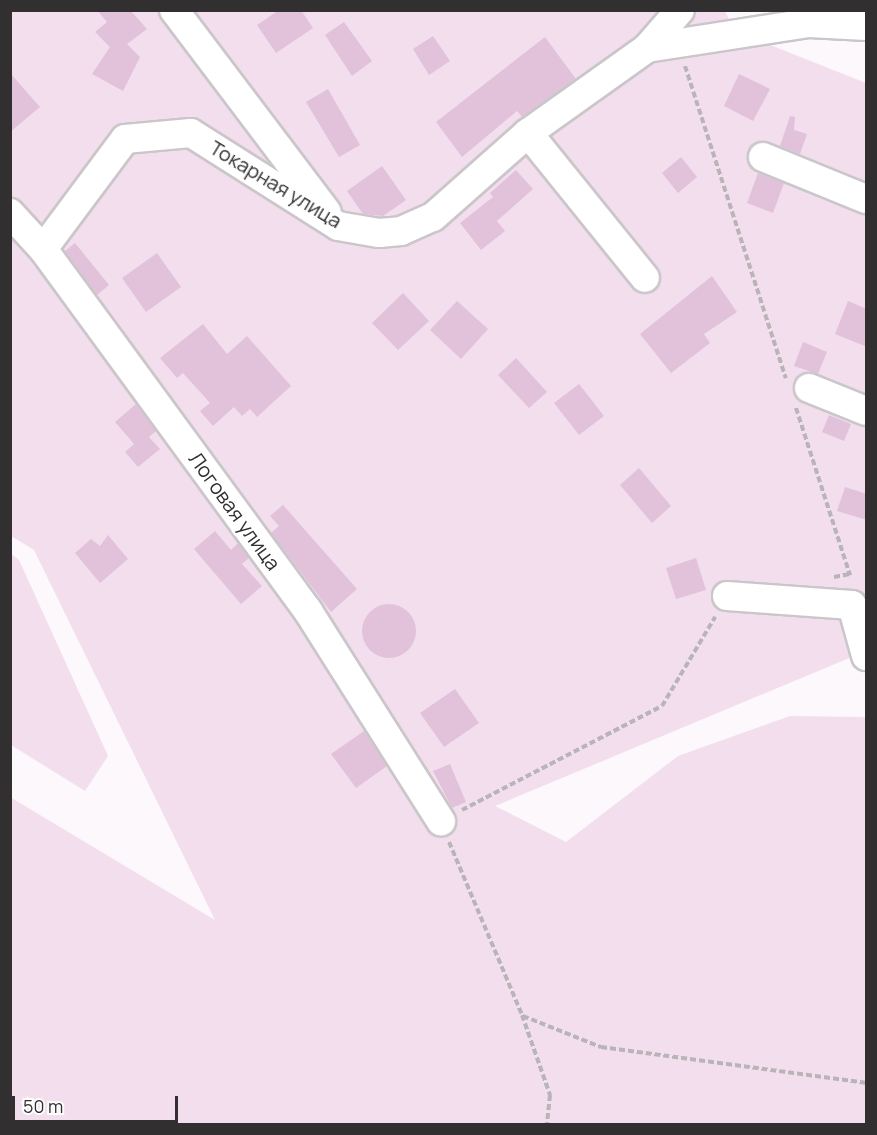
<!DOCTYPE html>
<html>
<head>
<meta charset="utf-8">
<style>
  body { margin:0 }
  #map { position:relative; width:877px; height:1135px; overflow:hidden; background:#fdf8fc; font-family:Manrope,sans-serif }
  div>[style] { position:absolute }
  .green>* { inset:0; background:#f2deed }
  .building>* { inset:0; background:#e2c2da }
  .round { border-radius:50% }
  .path>* { height:4px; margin-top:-2px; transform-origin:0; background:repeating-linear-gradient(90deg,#b8b4b7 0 6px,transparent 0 9px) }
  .roads { filter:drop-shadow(2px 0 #cac6c9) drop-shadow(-2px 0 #cac6c9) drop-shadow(0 2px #cac6c9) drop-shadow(0 -2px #cac6c9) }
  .minor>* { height:28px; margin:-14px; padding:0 14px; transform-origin:14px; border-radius:14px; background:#fff }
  span { translate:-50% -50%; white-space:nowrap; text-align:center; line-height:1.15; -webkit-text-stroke:4.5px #fff; paint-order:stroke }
  .street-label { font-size:20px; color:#312f30 }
  .frame { position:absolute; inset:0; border:12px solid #312f30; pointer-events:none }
  .scale { position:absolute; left:12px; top:1096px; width:166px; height:27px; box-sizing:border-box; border:3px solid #312f30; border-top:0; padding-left:8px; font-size:18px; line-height:21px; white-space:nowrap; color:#312f30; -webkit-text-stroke:4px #fff; paint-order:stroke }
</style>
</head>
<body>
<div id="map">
  <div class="green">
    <div style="clip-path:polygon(11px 11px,725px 11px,735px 31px,866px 83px,866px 651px,495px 806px,566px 842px,678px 756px,790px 716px,866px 717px,866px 1124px,11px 1124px,10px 797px,215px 920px,34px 550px,11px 536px)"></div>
    <div style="clip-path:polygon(11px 554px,19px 560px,108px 756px,85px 791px,11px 745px)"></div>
  </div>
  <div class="building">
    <div style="clip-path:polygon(97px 10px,130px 10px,147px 29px,127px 44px,140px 57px,123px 91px,92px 74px,110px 47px,95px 32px,107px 22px)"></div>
    <div style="clip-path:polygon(279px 10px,301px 10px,313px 28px,276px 53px,257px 25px)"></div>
    <div style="clip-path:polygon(344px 22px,372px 61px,352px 76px,325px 35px)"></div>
    <div style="clip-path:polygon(433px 36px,450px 61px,429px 75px,413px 49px)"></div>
    <div style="clip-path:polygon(545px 37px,576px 79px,522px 117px,517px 111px,462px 157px,436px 122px)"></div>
    <div style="clip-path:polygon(10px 73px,40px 107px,10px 132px)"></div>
    <div style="clip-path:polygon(739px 74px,770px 89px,753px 121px,724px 106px)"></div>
    <div style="clip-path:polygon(328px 89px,360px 145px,339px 157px,306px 102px)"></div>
    <div style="clip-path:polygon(790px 116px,795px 117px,794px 130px,807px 134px,800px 154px,780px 146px)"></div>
    <div style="clip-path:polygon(681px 157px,697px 177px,678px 193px,662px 173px)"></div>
    <div style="clip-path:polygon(382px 166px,406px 200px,383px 216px,363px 214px,347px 191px)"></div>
    <div style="clip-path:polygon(516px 170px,533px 189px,497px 221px,505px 231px,481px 250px,460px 223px,493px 197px,490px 193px)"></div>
    <div style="clip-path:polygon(758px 173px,784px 183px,773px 213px,747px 203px)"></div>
    <div style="clip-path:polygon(75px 243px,109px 285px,97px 295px,65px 251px)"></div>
    <div style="clip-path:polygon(157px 253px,181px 287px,146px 312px,122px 278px)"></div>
    <div style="clip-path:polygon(712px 276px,737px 312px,704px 334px,710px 343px,671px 373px,640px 334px)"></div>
    <div style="clip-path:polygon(403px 293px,429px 321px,398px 350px,372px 323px)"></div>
    <div style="clip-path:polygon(457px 301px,488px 329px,461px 359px,430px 330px)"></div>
    <div style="clip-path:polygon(848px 301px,867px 309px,867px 347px,835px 334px)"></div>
    <div style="clip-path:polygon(203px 324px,227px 354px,247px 336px,291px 386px,257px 417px,250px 409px,242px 416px,234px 407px,213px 426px,200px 411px,210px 403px,183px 373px,177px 378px,160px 358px)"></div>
    <div style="clip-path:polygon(803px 342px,827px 352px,818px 374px,794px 366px)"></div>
    <div style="clip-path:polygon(516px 358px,547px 392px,529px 408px,498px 375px)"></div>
    <div style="clip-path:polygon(579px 384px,604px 416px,579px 435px,554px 403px)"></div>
    <div style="clip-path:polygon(136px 404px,156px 431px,149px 437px,160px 449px,138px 467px,125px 452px,134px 444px,115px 422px)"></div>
    <div style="clip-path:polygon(829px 415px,851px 424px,844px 441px,822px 432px)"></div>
    <div style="clip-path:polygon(639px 468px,671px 506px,652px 523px,620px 485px)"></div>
    <div style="clip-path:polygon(845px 487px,867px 494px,867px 520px,837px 511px)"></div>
    <div style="clip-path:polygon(283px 505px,357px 589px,331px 612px,271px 533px,279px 526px,270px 516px)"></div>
    <div style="clip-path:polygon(215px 531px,231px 550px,238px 543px,249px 558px,242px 564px,262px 586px,241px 604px,194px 549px)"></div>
    <div style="clip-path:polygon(108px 535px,128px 559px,100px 583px,75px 553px,91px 539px,100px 546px)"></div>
    <div style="clip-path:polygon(696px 558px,706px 590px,676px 599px,666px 568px)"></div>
    <div class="round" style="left:362px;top:604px;width:54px;height:54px"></div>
    <div style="clip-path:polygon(455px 689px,479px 723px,444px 747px,420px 713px)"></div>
    <div style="clip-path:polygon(364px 731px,387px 766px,356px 788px,331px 754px)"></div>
    <div style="clip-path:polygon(450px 764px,466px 802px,452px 808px,433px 771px)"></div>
  </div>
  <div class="path">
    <div style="left:685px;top:66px;width:328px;rotate:72.1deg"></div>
    <div style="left:796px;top:408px;width:176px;rotate:72.1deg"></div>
    <div style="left:834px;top:577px;width:16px;rotate:-11deg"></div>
    <div style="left:462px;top:810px;width:225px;rotate:-27.5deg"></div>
    <div style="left:662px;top:706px;width:104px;rotate:-59.2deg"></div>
    <div style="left:449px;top:842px;width:188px;rotate:67.1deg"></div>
    <div style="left:522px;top:1015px;width:85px;rotate:70.7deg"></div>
    <div style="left:550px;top:1095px;width:29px;rotate:96deg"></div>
    <div style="left:523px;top:1016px;width:84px;rotate:21.7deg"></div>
    <div style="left:601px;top:1047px;width:267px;rotate:7.7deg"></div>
  </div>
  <div class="roads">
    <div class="minor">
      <div style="left:174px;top:10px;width:253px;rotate:52.9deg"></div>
      <div style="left:647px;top:48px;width:50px;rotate:-49deg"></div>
      <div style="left:528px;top:133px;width:186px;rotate:51.1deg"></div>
      <div style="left:763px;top:157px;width:111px;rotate:22.2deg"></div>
      <div style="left:10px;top:213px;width:49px;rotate:47.5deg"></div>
      <div style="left:43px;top:249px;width:449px;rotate:53.8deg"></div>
      <div style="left:308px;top:611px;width:249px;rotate:57.7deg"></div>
      <div style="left:43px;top:249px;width:137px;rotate:-53.3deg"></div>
      <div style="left:125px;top:139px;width:66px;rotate:-5.2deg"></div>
      <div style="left:191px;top:133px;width:174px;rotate:32.3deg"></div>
      <div style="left:338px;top:226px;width:42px;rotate:9.7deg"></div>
      <div style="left:379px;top:233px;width:22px;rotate:-5deg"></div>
      <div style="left:401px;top:231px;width:35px;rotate:-24deg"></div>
      <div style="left:433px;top:217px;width:127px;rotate:-41.5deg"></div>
      <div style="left:528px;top:133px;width:146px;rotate:-35.5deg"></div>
      <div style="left:647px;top:48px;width:164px;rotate:-8.8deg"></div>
      <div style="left:809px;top:23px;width:57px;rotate:3deg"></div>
      <div style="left:809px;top:388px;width:61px;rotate:22deg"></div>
      <div style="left:727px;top:596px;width:125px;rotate:4.1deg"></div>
      <div style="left:852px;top:605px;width:53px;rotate:74.6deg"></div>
    </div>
  </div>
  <div class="street-label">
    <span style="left:276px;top:184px;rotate:31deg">Токарная улица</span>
    <span style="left:235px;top:511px;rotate:54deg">Логовая улица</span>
  </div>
  <div class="frame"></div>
  <div class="scale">50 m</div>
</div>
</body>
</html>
